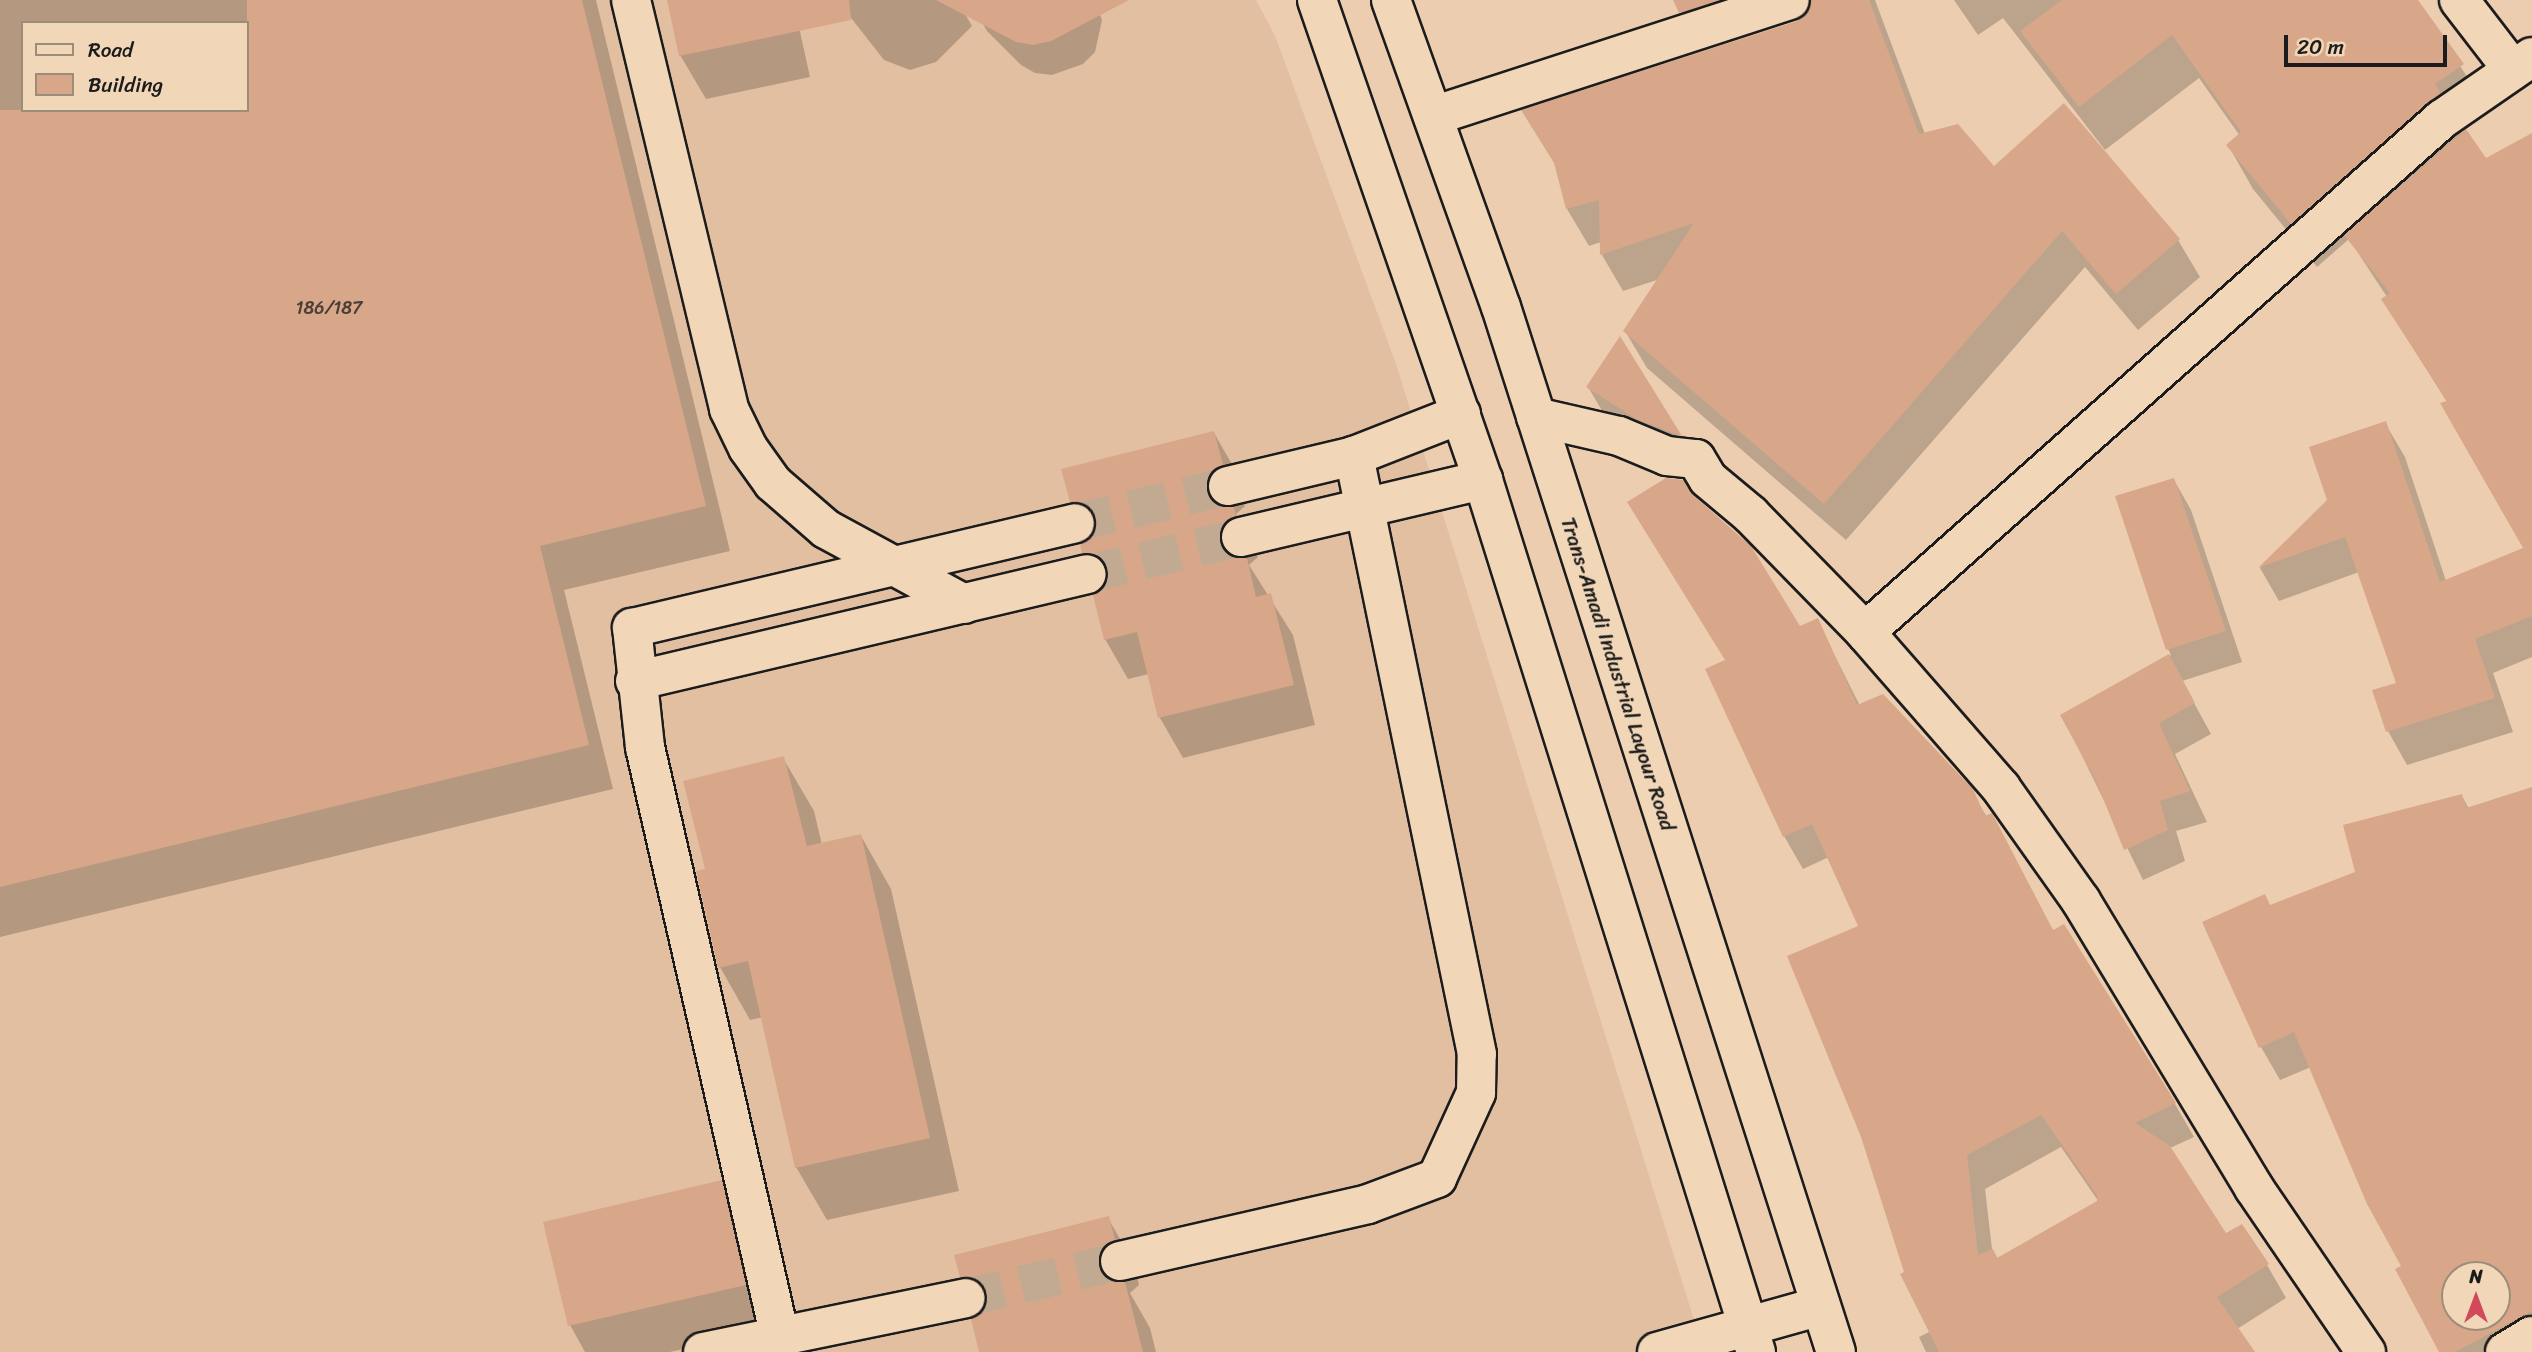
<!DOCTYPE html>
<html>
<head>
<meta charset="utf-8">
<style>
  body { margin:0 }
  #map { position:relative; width:2532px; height:1352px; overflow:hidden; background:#eccdaf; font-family:Sriracha,sans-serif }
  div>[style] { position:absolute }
  .built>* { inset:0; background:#e2bfa1 }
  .shadow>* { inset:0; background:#0003 }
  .building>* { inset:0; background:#d8a78a }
  .minor-tunnel>* { height:38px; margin-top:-19px; transform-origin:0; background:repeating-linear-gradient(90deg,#c2aa92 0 38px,transparent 0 57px) }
  .roads { filter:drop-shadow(2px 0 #1c1c1c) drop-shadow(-2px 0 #1c1c1c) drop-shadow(0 2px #1c1c1c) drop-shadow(0 -2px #1c1c1c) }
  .minor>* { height:38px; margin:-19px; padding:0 19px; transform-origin:19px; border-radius:19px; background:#f1d6b8 }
  .major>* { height:38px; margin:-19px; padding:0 19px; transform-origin:19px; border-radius:19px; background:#f1d6b8 }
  span { translate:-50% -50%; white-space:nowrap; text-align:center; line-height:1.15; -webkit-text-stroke:5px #f1d6b8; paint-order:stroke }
  .number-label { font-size:18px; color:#4b3f38 }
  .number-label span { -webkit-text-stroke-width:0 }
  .street-label { font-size:21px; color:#1c1c1c }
  .legend { position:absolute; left:21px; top:21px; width:228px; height:91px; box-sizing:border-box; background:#f1d6b8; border:2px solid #9c8c7a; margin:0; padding:9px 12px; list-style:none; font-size:21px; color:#1c1c1c }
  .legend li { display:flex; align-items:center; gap:14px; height:35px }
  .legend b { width:35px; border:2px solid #9c8c7a }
  .north { position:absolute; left:2441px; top:1261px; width:70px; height:70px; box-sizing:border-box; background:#f1d6b8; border:2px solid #9c8c7a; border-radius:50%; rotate:0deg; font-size:19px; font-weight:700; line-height:28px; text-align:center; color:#1c1c1c }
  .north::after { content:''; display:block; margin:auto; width:24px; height:32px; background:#d1495b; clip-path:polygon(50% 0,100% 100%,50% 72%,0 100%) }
  .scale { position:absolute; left:2284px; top:35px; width:163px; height:32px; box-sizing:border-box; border:4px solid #1c1c1c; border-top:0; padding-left:9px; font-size:21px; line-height:24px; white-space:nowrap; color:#1c1c1c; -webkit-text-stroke:5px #f1d6b8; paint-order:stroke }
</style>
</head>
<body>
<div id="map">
  <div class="built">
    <div style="clip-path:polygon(evenodd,0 0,1256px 0,1275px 36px,1395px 361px,1704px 1352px,0 1352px,0 0,23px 23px,247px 23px,247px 110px,23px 110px,23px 23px)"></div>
  </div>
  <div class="shadow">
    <div style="clip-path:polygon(evenodd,0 0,596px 0,730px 551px,564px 590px,613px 789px,0 937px,0 0,23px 23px,247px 23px,247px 110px,23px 110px,23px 23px)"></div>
    <div style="clip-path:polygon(668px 0,793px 0,810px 77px,706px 99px,680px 55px)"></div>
    <div style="clip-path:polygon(837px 0,957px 0,972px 26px,936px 62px,910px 70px,884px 60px)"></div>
    <div style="clip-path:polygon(969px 0,1094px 0,1102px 20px,1095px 52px,1083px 64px,1052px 75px,1035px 73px,1021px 65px,987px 31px)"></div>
    <div style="clip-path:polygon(1675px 0,1875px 0,1925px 134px,1994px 169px,2178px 240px,2200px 277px,2138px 330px,2085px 267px,1846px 540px,1647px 368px,1625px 331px,1660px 279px,1623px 291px,1602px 255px,1601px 242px,1589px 246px,1567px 209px,1802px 17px,1702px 50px)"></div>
    <div style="clip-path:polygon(1954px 0,2416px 0,2488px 108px,2459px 129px,2465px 138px,2485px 160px,2532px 134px,2532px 657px,2493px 673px,2513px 732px,2407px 765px,2388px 731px,2398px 684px,2359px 572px,2279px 601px,2260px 568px,2329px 501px,2385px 423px,2405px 457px,2446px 581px,2526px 549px,2447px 402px,2383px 300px,2387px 297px,2349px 239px,2317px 267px,2253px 189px,2228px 145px,2240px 136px,2199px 78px,2105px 150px,2003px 18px,1978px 35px)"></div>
    <div style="clip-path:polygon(1620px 340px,1680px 436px,1704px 478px,1614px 431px,1588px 387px)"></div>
    <div style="clip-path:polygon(1214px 433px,1237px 473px,1245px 506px,1236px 514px,1258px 557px,1249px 565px,1293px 635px,1315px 725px,1183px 758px,1160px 718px,1149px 674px,1128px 679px,1105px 639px,1104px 587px,1084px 552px,1092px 536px,1071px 501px)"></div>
    <div style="clip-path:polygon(2174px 480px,2191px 510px,2242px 662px,2182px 681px,2211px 734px,2175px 754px,2207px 822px,2176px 831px,2185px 861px,2143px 880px,2062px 715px,2171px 655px,2168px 649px)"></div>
    <div style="clip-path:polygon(evenodd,1817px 620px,1860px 706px,1971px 790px,2054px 932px,2063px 926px,2175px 1104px,2194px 1137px,2170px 1148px,2226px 1236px,2267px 1265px,2286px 1298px,2237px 1329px,2253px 1352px,1926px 1352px,1919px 1337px,1931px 1331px,1906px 1273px,1861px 927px,1829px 857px,1803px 869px,1784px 836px,1726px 661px,1817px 620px,2061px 1147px,2099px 1202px,1998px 1259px,1992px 1249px,1985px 1189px,2061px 1147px)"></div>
    <div style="clip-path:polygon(783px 758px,814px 811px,822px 845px,861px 836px,891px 889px,959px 1191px,827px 1220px,796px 1167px,763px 1017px,750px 1020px,720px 967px,708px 870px)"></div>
    <div style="clip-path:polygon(evenodd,2532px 789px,2532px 1352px,2441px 1352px,2311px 1067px,2280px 1080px,2261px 1047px,2271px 907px,2357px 873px,2462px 796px,2469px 809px,2532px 789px,2455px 1275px,2497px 1275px,2497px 1317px,2455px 1317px,2455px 1275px)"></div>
    <div style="clip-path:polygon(721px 1182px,746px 1226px,770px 1329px,670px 1352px,585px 1352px,570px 1325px)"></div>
    <div style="clip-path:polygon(1108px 1218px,1134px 1263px,1139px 1285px,1130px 1293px,1150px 1328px,1156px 1352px,981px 1352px,982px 1312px,962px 1276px)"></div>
  </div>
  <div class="building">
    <div style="clip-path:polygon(247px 0,582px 0,706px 506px,540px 546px,589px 745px,0 887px,0 110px,247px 110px)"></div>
    <div style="clip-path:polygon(667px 0,849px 0,851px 20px,679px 56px)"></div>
    <div style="clip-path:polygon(936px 0,1129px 0,1051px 41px,1033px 45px,1016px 42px)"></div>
    <div style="clip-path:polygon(1673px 0,1719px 0,1679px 13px)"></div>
    <div style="clip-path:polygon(1811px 0,1869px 0,1919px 134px,1958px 124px,1994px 166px,2064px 103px,2180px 239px,2116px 294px,2062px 231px,1824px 504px,1623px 331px,1694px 223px,1600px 255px,1599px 200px,1566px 209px,1554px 163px,1521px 110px,1797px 21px,1807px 14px)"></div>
    <div style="clip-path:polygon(2062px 0,2418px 0,2464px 64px,2435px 84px,2441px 93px,2291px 224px,2226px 145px,2241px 132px,2172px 35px,2079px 107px,2020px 31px)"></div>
    <div style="clip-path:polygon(2466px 129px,2486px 158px,2532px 133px,2532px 616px,2475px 639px,2495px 698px,2386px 732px,2372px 690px,2396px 683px,2345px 537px,2258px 568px,2327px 500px,2309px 447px,2386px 421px,2440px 582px,2523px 548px,2440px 403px,2447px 401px,2381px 299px,2390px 293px,2344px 235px)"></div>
    <div style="clip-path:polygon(1620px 336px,1682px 436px,1638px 420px,1586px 387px)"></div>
    <div style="clip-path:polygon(1214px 431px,1223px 465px,1207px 479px,1207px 492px,1221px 507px,1234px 507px,1236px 516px,1220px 530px,1220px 543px,1234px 558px,1247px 558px,1256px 597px,1271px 593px,1294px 685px,1158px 718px,1137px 632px,1104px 640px,1093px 595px,1108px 581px,1108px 568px,1094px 553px,1082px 553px,1080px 544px,1096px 530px,1096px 517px,1082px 502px,1070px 502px,1061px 469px)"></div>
    <div style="clip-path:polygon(evenodd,1666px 478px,1683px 480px,1694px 496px,1751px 546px,1800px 626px,1818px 618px,1857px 705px,1883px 694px,1973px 789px,1985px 816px,1992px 813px,2053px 930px,2064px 924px,2176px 1103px,2135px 1123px,2170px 1146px,2226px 1233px,2242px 1224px,2269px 1264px,2217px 1297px,2255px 1352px,1939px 1352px,1900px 1274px,1904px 1272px,1861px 1137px,1787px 956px,1858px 926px,1812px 824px,1783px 837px,1705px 669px,1725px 660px,1627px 502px,1666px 478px,2041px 1115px,2097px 1195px,2097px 1201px,1997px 1258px,1993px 1249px,1978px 1255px,1967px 1155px,2041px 1115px)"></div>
    <div style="clip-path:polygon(2174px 478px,2226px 631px,2166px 650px,2115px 496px)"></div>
    <div style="clip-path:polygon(2169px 654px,2195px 703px,2159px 723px,2190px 791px,2160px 801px,2168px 830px,2124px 850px,2096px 781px,2060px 715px)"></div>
    <div style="clip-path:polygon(784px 756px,807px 846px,861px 834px,930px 1138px,795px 1168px,748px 961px,718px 968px,696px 871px,705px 869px,683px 781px)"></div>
    <div style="clip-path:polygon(evenodd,2532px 787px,2532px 1311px,2455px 1352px,2439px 1352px,2395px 1269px,2401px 1266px,2367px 1204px,2294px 1032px,2259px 1048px,2202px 922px,2265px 894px,2270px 905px,2355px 872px,2343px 825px,2462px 794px,2466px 808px,2532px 787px,2455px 1275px,2497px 1275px,2497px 1317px,2455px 1317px,2455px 1275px)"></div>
    <div style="clip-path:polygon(722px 1180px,746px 1285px,568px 1326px,543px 1222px)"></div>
    <div style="clip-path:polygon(1109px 1216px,1115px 1240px,1099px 1254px,1099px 1267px,1113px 1282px,1125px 1282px,1143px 1352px,979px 1352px,971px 1319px,986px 1306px,987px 1293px,974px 1278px,960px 1277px,954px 1255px)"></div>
  </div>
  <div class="minor-tunnel">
    <div style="left:1075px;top:523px;width:157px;rotate:-13.6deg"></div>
    <div style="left:1087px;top:574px;width:158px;rotate:-13.5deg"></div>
    <div style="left:966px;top:1298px;width:158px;rotate:-13.5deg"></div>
  </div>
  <div class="roads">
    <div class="minor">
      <div style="left:631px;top:0;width:421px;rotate:76.5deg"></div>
      <div style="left:729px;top:409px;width:43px;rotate:64deg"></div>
      <div style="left:748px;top:448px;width:43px;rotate:54.5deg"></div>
      <div style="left:773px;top:483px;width:70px;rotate:41deg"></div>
      <div style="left:826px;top:529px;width:157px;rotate:28.5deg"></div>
      <div style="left:2459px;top:0;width:88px;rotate:52.4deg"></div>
      <div style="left:1433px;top:116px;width:375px;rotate:-18deg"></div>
      <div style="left:1536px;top:417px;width:85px;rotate:12.9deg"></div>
      <div style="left:1619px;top:436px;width:52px;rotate:22.6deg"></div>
      <div style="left:1667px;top:456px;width:29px;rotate:6deg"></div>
      <div style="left:1696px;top:459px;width:23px;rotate:59deg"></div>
      <div style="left:1708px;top:479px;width:56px;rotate:39.9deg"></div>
      <div style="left:1751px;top:515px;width:163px;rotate:45.7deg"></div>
      <div style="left:1865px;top:632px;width:207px;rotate:48.9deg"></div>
      <div style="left:2001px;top:788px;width:138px;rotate:54.7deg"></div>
      <div style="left:2081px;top:901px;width:335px;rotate:58.9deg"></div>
      <div style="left:2254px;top:1188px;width:199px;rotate:55.7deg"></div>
      <div style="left:1228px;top:486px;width:130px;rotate:-13.4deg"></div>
      <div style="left:1354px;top:456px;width:115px;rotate:-21.4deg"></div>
      <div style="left:1241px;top:537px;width:249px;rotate:-13.3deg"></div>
      <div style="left:1865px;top:632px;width:772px;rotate:-41.64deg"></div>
      <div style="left:2442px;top:119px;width:109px;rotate:-34.6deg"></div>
      <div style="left:635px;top:681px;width:464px;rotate:-13.3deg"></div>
      <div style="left:1120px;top:1261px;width:254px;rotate:-12.9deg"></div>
      <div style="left:1368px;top:1204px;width:74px;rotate:-20.6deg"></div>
      <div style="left:1437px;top:1178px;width:94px;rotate:-65.4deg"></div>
      <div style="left:1476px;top:1093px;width:39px;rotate:-89deg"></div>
      <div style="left:1477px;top:1054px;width:611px;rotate:-101.62deg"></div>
      <div style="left:780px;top:1337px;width:605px;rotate:-102.89deg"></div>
      <div style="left:645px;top:747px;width:120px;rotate:-96.2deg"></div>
      <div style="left:632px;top:628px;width:455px;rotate:-13.3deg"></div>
      <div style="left:703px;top:1352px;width:268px;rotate:-11.6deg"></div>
      <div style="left:1657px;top:1352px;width:170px;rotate:-15.7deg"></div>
      <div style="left:2505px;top:1352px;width:31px;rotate:-31deg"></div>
    </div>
    <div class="major">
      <div style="left:1317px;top:0;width:508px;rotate:70.92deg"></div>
      <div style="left:1483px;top:480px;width:914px;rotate:72.62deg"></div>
      <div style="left:1391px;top:0;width:326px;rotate:70.3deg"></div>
      <div style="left:1501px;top:307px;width:1097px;rotate:72.23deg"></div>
    </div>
  </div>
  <div class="number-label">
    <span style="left:329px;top:308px">186/187</span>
  </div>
  <div class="street-label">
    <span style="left:1618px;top:674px;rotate:72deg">Trans-Amadi Industrial Layour Road</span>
  </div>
  <ul class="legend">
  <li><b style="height:9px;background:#f1d6b8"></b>Road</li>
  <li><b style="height:19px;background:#d8a78a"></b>Building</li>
  </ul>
  <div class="north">N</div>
  <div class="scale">20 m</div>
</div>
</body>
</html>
